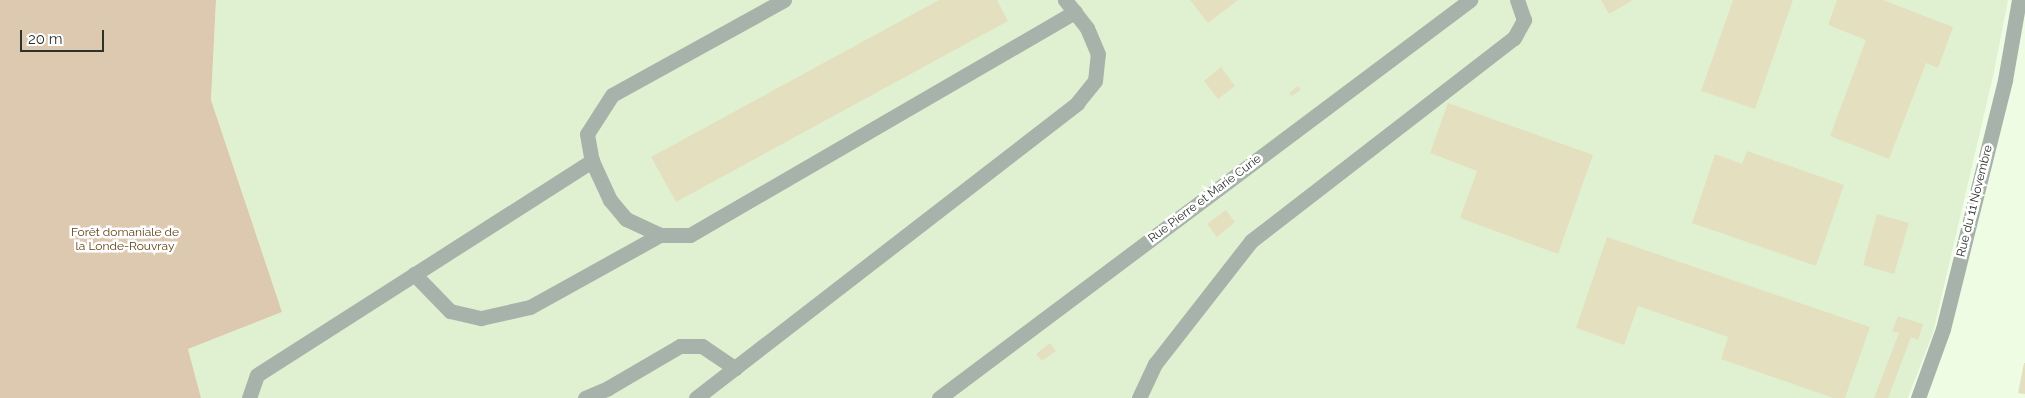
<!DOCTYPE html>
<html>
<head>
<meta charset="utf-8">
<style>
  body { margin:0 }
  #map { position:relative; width:2025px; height:398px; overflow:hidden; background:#effce4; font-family:Raleway,sans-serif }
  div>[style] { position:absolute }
  .built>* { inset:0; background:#e0f1d2 }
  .green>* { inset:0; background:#ddc8b0 }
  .building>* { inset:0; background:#e4dfbf }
  .minor>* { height:15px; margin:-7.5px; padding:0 7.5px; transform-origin:7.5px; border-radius:7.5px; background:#a7b2ab }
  span { translate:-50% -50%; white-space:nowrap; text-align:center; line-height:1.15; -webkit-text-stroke:5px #fff; paint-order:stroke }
  .street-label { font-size:12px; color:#2e332a }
  .park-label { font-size:12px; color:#5e3f12 }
  .scale { position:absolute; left:20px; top:30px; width:84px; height:22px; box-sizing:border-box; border:2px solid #2e332a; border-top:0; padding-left:6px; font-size:15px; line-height:18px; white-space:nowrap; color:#2e332a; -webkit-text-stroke:4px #fff; paint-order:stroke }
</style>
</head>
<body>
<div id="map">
  <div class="built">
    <div style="clip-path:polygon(216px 0,2008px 0,1994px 72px,1933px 333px,1908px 398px,201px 398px,188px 349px,282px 312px,211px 100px)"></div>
  </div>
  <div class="green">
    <div style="clip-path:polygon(0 0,216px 0,211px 100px,282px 312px,188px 349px,201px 398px,0 398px)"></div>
  </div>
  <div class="building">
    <div style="clip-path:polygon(939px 0,997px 0,1008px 21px,676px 202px,651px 157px)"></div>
    <div style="clip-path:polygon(1190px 0,1238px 0,1208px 23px)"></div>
    <div style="clip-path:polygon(1601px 0,1633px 0,1609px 14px)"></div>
    <div style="clip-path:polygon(1733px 0,1793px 0,1755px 109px,1701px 91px)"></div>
    <div style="clip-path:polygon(1837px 0,1883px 0,1953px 27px,1938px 68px,1926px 63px,1889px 159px,1830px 136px,1866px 40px,1828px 25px)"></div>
    <div style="clip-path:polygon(1221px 67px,1235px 86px,1218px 99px,1204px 81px)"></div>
    <div style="clip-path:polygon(1298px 86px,1301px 90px,1292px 96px,1289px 93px)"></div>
    <div style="clip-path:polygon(1448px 103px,1593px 155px,1558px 254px,1460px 218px,1477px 171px,1430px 153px)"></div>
    <div style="clip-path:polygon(1747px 151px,1844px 185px,1816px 266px,1692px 223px,1715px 154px,1742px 164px)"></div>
    <div style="clip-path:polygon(1226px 210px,1235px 222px,1217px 237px,1207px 224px)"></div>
    <div style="clip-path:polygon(1877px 214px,1909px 223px,1894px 274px,1863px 265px)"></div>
    <div style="clip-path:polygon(1607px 237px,1870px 327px,1845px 398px,1833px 398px,1721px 359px,1728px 337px,1638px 306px,1624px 345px,1576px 328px)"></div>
    <div style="clip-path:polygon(1898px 316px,1923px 324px,1918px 340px,1911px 337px,1888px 398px,1874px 398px,1899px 333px,1892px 331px)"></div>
    <div style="clip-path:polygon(1050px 343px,1056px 351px,1042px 361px,1036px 354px)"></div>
    <div style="clip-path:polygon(2024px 363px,2025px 363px,2025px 394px,2018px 393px)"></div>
  </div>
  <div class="minor">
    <div style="left:784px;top:0;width:196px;rotate:151.1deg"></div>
    <div style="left:612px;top:95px;width:46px;rotate:122.7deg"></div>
    <div style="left:587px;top:134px;width:27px;rotate:80deg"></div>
    <div style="left:592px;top:161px;width:43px;rotate:65.2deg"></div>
    <div style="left:610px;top:200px;width:25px;rotate:50deg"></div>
    <div style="left:626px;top:219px;width:38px;rotate:25deg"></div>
    <div style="left:660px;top:235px;width:30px"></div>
    <div style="left:690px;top:235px;width:445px;rotate:-30.1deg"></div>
    <div style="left:414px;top:274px;width:52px;rotate:45.8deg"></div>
    <div style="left:450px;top:311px;width:32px;rotate:13deg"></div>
    <div style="left:481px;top:318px;width:50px;rotate:-12.7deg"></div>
    <div style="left:530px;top:307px;width:149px;rotate:-29deg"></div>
    <div style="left:249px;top:398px;width:24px;rotate:-71deg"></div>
    <div style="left:257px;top:375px;width:398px;rotate:-32.6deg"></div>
    <div style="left:585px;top:398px;width:25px;rotate:-23deg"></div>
    <div style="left:608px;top:388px;width:83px;rotate:-30.3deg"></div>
    <div style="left:680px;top:346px;width:22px"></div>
    <div style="left:702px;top:346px;width:40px;rotate:34deg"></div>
    <div style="left:696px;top:398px;width:482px;rotate:-37.7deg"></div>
    <div style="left:1077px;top:103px;width:28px;rotate:-51deg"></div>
    <div style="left:1095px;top:81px;width:27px;rotate:-84deg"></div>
    <div style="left:1098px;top:54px;width:28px;rotate:-113deg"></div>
    <div style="left:1087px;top:28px;width:36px;rotate:-128deg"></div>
    <div style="left:939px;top:398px;width:664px;rotate:-36.85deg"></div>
    <div style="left:1139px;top:398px;width:38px;rotate:-65deg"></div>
    <div style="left:1155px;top:364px;width:156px;rotate:-52deg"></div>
    <div style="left:1251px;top:241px;width:332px;rotate:-37.7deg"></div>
    <div style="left:1514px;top:38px;width:21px;rotate:-61deg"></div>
    <div style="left:1524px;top:20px;width:21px;rotate:-109deg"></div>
    <div style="left:1918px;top:398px;width:73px;rotate:-70.1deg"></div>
    <div style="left:1943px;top:329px;width:257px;rotate:-76deg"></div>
    <div style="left:2005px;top:80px;width:81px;rotate:-80.1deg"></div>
  </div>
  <div class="street-label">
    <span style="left:1205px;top:199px;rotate:-37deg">Rue Pierre et Marie Curie</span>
    <span style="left:1975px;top:201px;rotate:-76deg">Rue du 11 Novembre</span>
  </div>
  <div class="park-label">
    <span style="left:125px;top:240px">Forêt domaniale de<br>la Londe-Rouvray</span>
  </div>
  <div class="scale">20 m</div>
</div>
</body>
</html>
